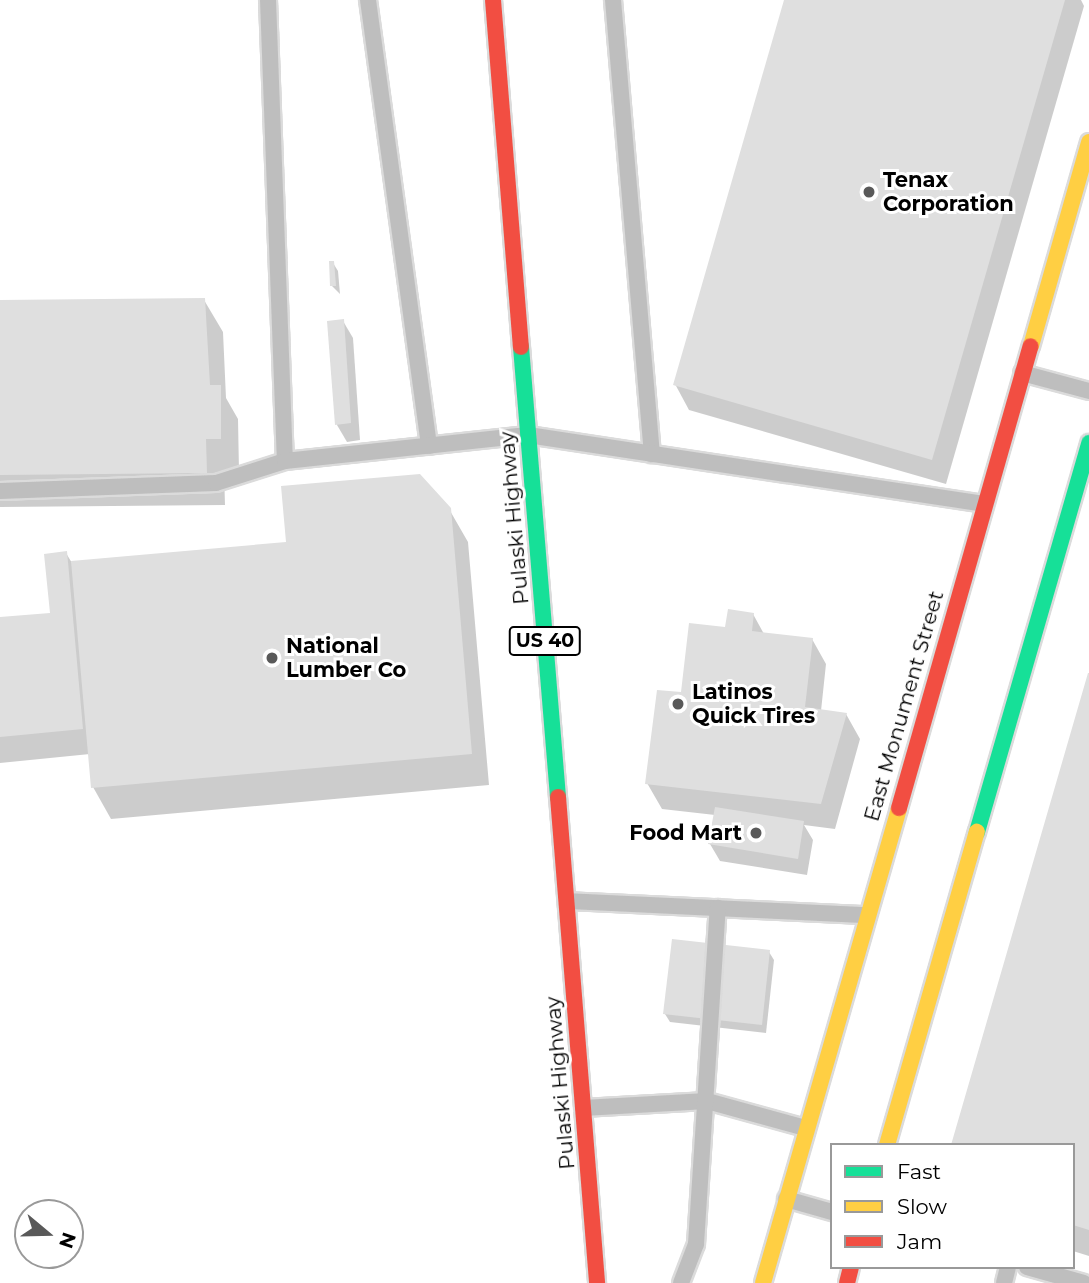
<!DOCTYPE html>
<html>
<head>
<meta charset="utf-8">
<style>
  body { margin:0 }
  #map { position:relative; width:1089px; height:1283px; overflow:hidden; background:#fff; font-family:Montserrat,sans-serif }
  div>[style] { position:absolute }
  .shadow>* { inset:0; background:#0003 }
  .building>* { inset:0; background:#dfdfdf }
  .roads { filter:drop-shadow(2px 0 #dbdbdb) drop-shadow(-2px 0 #dbdbdb) drop-shadow(0 2px #dbdbdb) drop-shadow(0 -2px #dbdbdb) }
  .lane>* { height:16px; margin:-8px; padding:0 8px; transform-origin:8px; border-radius:8px; background:#bebebe }
  .fast>* { height:16px; margin:-8px; padding:0 8px; transform-origin:8px; border-radius:8px; background:#16e098 }
  .slow>* { height:16px; margin:-8px; padding:0 8px; transform-origin:8px; border-radius:8px; background:#ffcf43 }
  .jam>* { height:16px; margin:-8px; padding:0 8px; transform-origin:8px; border-radius:8px; background:#f24e42 }
  .dots>* { width:19px; height:19px; translate:-50% -50%; box-sizing:border-box; border:4px solid #fff; border-radius:50% }
  span { translate:-50% -50%; white-space:nowrap; text-align:center; line-height:1.15; -webkit-text-stroke:6px #fff; paint-order:stroke }
  .shield-label span { padding:2px 5px; background:#fff; border:2px solid; border-radius:5px; -webkit-text-stroke-width:0 }
  .shield-label { font-size:19px; color:#000; font-weight:700 }
  .poi-label { font-size:21px; color:#000; font-weight:700 }
  .left { translate:0 -50%; text-align:left }
  .right { translate:-100% -50%; text-align:right }
  .street-label { font-size:21px; color:#000 }
  .legend { position:absolute; left:830px; top:1143px; width:245px; height:126px; box-sizing:border-box; background:#fff; border:2px solid #999; margin:0; padding:9px 12px; list-style:none; font-size:21px; color:#000 }
  .legend li { display:flex; align-items:center; gap:14px; height:35px }
  .legend b { width:35px; border:2px solid #999 }
  .north { position:absolute; left:14px; top:1199px; width:70px; height:70px; box-sizing:border-box; background:#fff; border:2px solid #999; border-radius:50%; rotate:109deg; font-size:19px; font-weight:700; line-height:28px; text-align:center; color:#000 }
  .north::after { content:''; display:block; margin:auto; width:24px; height:32px; background:#595959; clip-path:polygon(50% 0,100% 100%,50% 72%,0 100%) }
</style>
</head>
<body>
<div id="map">
  <div class="shadow">
    <div style="clip-path:polygon(786px 0,1081px 0,1084px 6px,946px 484px,689px 410px,675px 384px)"></div>
    <div style="clip-path:polygon(333px 263px,338px 271px,340px 294px,332px 286px)"></div>
    <div style="clip-path:polygon(204px 300px,223px 332px,226px 398px,238px 419px,239px 471px,224px 471px,225px 505px,0 507px,0 301px)"></div>
    <div style="clip-path:polygon(343px 321px,353px 338px,360px 440px,347px 442px,337px 425px)"></div>
    <div style="clip-path:polygon(449px 509px,468px 542px,489px 785px,111px 819px,93px 787px,90px 754px,0 763px,0 619px,52px 615px,66px 553px,72px 563px,288px 544px)"></div>
    <div style="clip-path:polygon(753px 614px,764px 634px,812px 639px,826px 664px,821px 711px,846px 714px,860px 739px,835px 829px,804px 825px,813px 840px,807px 875px,720px 861px,710px 844px,715px 815px,662px 809px,647px 783px,727px 629px)"></div>
    <div style="clip-path:polygon(1089px 673px,1089px 1256px,1073px 1251px)"></div>
    <div style="clip-path:polygon(769px 952px,774px 960px,766px 1033px,670px 1022px,665px 1014px)"></div>
  </div>
  <div class="building">
    <div style="clip-path:polygon(784px 0,1065px 0,932px 460px,673px 385px)"></div>
    <div style="clip-path:polygon(329px 261px,334px 261px,336px 286px,330px 286px)"></div>
    <div style="clip-path:polygon(205px 298px,210px 385px,221px 385px,221px 439px,206px 439px,207px 473px,0 475px,0 300px)"></div>
    <div style="clip-path:polygon(344px 319px,351px 423px,335px 425px,327px 321px)"></div>
    <div style="clip-path:polygon(420px 474px,451px 508px,472px 754px,91px 788px,71px 561px,286px 542px,281px 486px)"></div>
    <div style="clip-path:polygon(67px 551px,83px 729px,0 737px,0 617px,50px 613px,44px 554px)"></div>
    <div style="clip-path:polygon(728px 609px,754px 613px,752px 631px,813px 638px,805px 707px,847px 713px,821px 804px,645px 784px,657px 690px,681px 692px,689px 623px,725px 627px)"></div>
    <div style="clip-path:polygon(1088px 673px,1089px 673px,1089px 1230px,1073px 1225px,1073px 1145px,951px 1145px)"></div>
    <div style="clip-path:polygon(715px 807px,804px 821px,798px 859px,708px 844px)"></div>
    <div style="clip-path:polygon(672px 939px,770px 950px,762px 1025px,663px 1014px)"></div>
  </div>
  <div class="roads">
    <div class="lane">
      <div style="left:268px;top:0;width:461px;rotate:87.9deg"></div>
      <div style="left:368px;top:0;width:450px;rotate:82.2deg"></div>
      <div style="left:613px;top:0;width:456px;rotate:85.1deg"></div>
      <div style="left:1022px;top:373px;width:69px;rotate:15deg"></div>
      <div style="left:0;top:491px;width:216px;rotate:-2.1deg"></div>
      <div style="left:216px;top:483px;width:72px;rotate:-17.7deg"></div>
      <div style="left:285px;top:461px;width:244px;rotate:-6.1deg"></div>
      <div style="left:528px;top:435px;width:461px;rotate:8.6deg"></div>
      <div style="left:567px;top:901px;width:298px;rotate:2.7deg"></div>
      <div style="left:583px;top:1108px;width:124px;rotate:-3.2deg"></div>
      <div style="left:707px;top:1101px;width:102px;rotate:15.4deg"></div>
      <div style="left:786px;top:1199px;width:48px;rotate:15.8deg"></div>
      <div style="left:1027px;top:1267px;width:59px;rotate:15.7deg"></div>
      <div style="left:681px;top:1283px;width:42px;rotate:-69deg"></div>
      <div style="left:696px;top:1244px;width:337px;rotate:-86.3deg"></div>
      <div style="left:1004px;top:1283px;width:16px;rotate:-76deg"></div>
    </div>
    <div class="fast">
      <div style="left:521px;top:347px;width:452px;rotate:85.3deg"></div>
      <div style="left:977px;top:832px;width:405px;rotate:-73.9deg"></div>
    </div>
    <div class="slow">
      <div style="left:1031px;top:346px;width:212px;rotate:-74.1deg"></div>
      <div style="left:887px;top:1145px;width:326px;rotate:-74deg"></div>
      <div style="left:763px;top:1283px;width:494px;rotate:-74deg"></div>
    </div>
    <div class="jam">
      <div style="left:493px;top:0;width:348px;rotate:85.4deg"></div>
      <div style="left:558px;top:797px;width:488px;rotate:85.4deg"></div>
      <div style="left:899px;top:808px;width:480px;rotate:-74.1deg"></div>
      <div style="left:847px;top:1283px;width:16px;rotate:-76deg"></div>
    </div>
  </div>
  <div class="dots">
    <div style="left:869px;top:192px;background:#595959"></div>
    <div style="left:272px;top:658px;background:#595959"></div>
    <div style="left:678px;top:704px;background:#595959"></div>
    <div style="left:756px;top:833px;background:#595959"></div>
  </div>
  <div class="shield-label">
    <span style="left:545px;top:641px">US 40</span>
  </div>
  <div class="poi-label">
    <span class="left" style="left:883px;top:192px">Tenax<br>Corporation</span>
    <span class="left" style="left:286px;top:658px">National<br>Lumber Co</span>
    <span class="left" style="left:692px;top:704px">Latinos<br>Quick Tires</span>
    <span class="right" style="left:742px;top:833px">Food Mart</span>
  </div>
  <div class="street-label">
    <span style="left:514px;top:518px;rotate:-95deg">Pulaski Highway</span>
    <span style="left:904px;top:706px;rotate:-74deg">East Monument Street</span>
    <span style="left:560px;top:1083px;rotate:-95deg">Pulaski Highway</span>
  </div>
  <ul class="legend">
  <li><b style="height:9px;background:#16e098"></b>Fast</li>
  <li><b style="height:9px;background:#ffcf43"></b>Slow</li>
  <li><b style="height:9px;background:#f24e42"></b>Jam</li>
  </ul>
  <div class="north">N</div>
</div>
</body>
</html>
